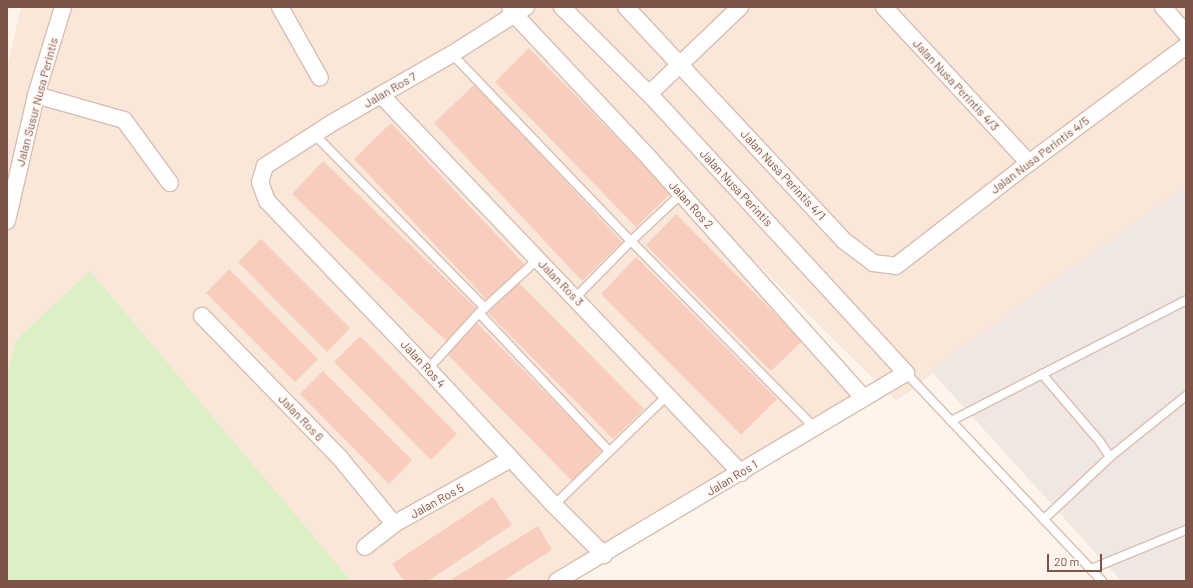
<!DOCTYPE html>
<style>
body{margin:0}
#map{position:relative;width:1193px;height:588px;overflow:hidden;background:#fff4ea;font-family:Barlow,sans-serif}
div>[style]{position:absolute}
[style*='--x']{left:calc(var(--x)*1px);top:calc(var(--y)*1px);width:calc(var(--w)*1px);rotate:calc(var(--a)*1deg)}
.residential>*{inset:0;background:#f9e7da}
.industrial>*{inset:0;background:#f0e7e3}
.green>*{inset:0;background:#ddefc5}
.building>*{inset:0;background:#f8cdbe}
.roads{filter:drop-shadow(1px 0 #d8beb2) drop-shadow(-1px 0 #d8beb2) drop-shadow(0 1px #d8beb2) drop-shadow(0 -1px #d8beb2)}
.service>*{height:8px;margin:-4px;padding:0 4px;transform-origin:4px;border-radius:4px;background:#fff}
.minor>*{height:16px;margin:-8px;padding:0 8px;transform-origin:8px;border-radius:8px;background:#fff}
span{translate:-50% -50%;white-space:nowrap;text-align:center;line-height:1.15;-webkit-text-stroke:3.5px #fff8f3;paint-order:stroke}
.street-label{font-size:12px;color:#7e5449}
.frame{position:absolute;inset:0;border:8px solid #7e5449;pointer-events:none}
.scale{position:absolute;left:1047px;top:554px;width:55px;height:18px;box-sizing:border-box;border:2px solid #7e5449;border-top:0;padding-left:5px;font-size:12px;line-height:14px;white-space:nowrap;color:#7e5449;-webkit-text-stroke:3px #fff8f3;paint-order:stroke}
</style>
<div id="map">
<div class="residential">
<i style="clip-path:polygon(21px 7px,1186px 7px,1186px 188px,896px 401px,657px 165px,864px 398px,553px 581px,7px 581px,7px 68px)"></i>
</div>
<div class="industrial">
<i style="clip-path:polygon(1186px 186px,1186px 581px,1121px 581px,930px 370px)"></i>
</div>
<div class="green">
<i style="clip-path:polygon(90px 271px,351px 581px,7px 581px,7px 375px,16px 340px)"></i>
</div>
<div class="building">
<i style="clip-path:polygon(529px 48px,671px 193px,636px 227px,495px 82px)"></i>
<i style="clip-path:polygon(475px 84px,622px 242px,582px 281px,434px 123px)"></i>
<i style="clip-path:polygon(391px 123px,525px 265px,488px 301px,354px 159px)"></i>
<i style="clip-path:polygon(323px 161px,478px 310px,447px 342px,292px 194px)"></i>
<i style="clip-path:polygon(676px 214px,802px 341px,771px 371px,646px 245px)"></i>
<i style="clip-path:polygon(261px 239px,350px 328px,327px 352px,238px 262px)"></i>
<i style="clip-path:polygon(636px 257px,777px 399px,741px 435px,601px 294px)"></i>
<i style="clip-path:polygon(229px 269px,318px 359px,295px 382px,206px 293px)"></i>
<i style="clip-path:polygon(518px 282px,644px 409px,613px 439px,488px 313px)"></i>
<i style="clip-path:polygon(477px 323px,602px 450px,572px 481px,447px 354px)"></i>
<i style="clip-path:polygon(360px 336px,457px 434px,431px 460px,334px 362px)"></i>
<i style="clip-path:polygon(323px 371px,412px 460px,389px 484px,300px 394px)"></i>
<i style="clip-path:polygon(493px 497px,512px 525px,428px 581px,404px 581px,392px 564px)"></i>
<i style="clip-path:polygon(538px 526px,552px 550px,503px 581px,449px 581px)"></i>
</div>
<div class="roads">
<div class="service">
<i style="--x:452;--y:54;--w:259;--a:46.3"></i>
<i style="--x:631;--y:241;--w:261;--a:45.5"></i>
<i style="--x:314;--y:134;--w:244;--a:45.5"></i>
<i style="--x:575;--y:298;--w:80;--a:-45.5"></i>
<i style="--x:631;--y:241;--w:69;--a:-43.2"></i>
<i style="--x:479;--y:313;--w:190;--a:46.7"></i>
<i style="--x:428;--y:369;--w:76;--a:-47.7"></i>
<i style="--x:479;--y:313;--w:80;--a:-42.5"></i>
<i style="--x:906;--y:373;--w:286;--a:46.7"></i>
<i style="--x:1042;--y:374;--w:89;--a:49.5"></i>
<i style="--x:1100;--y:442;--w:18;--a:56"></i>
<i style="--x:1110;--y:457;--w:91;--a:136.8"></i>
<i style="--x:951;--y:421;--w:264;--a:-27.2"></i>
<i style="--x:1110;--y:457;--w:97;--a:-38.8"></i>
<i style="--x:554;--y:505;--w:158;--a:-44"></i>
<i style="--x:1091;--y:569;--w:103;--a:-22.3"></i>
</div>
<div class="minor">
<i style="--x:280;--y:7;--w:81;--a:60.6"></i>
<i style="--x:510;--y:7;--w:9;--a:58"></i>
<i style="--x:515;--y:15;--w:199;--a:46.8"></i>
<i style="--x:651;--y:160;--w:319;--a:48.2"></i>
<i style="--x:526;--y:7;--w:88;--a:147.6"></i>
<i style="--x:452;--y:54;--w:138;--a:150.1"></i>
<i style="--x:332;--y:123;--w:80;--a:147.3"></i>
<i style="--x:265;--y:166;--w:17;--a:107"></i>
<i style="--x:260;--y:182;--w:20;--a:70"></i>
<i style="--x:267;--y:201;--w:233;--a:46.2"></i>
<i style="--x:428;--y:369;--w:185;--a:47.2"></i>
<i style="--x:554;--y:505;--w:71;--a:45"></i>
<i style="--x:626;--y:7;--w:318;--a:47"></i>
<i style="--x:843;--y:240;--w:38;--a:37"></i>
<i style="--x:873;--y:263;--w:23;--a:7"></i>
<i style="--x:896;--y:266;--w:168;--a:-37.8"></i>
<i style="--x:1029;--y:163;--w:196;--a:-36.7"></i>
<i style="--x:884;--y:7;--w:213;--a:47.1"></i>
<i style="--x:1163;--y:7;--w:35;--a:49"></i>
<i style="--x:649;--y:94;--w:126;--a:-43.7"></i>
<i style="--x:36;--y:95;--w:91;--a:15.9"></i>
<i style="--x:124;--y:120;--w:78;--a:53.9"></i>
<i style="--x:381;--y:95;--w:522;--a:46.4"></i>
<i style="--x:7;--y:221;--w:129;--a:-77"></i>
<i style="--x:36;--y:95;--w:92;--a:-72.9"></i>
<i style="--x:202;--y:316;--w:198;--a:45.8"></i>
<i style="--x:340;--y:458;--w:85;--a:50.7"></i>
<i style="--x:365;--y:547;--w:37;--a:-38"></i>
<i style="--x:394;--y:524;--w:134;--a:-29.1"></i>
<i style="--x:557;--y:581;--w:406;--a:-30.8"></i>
<i style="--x:906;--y:373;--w:379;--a:-132.6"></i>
<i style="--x:649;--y:94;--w:123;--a:-135"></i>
</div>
</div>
<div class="street-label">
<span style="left:956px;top:85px;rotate:47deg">Jalan Nusa Perintis 4/3</span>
<span style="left:390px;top:90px;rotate:-30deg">Jalan Ros 7</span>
<span style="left:37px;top:102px;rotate:-75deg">Jalan Susur Nusa Perintis</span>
<span style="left:1040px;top:155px;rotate:-37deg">Jalan Nusa Perintis 4/5</span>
<span style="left:783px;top:175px;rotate:47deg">Jalan Nusa Perintis 4/1</span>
<span style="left:736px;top:188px;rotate:47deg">Jalan Nusa Perintis</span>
<span style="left:691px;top:205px;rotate:48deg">Jalan Ros 2</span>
<span style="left:561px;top:283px;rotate:46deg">Jalan Ros 3</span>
<span style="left:423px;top:364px;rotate:47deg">Jalan Ros 4</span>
<span style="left:301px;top:418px;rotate:46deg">Jalan Ros 6</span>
<span style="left:732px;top:478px;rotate:-31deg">Jalan Ros 1</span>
<span style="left:437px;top:501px;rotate:-29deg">Jalan Ros 5</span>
</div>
<div class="frame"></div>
<div class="scale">20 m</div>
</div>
